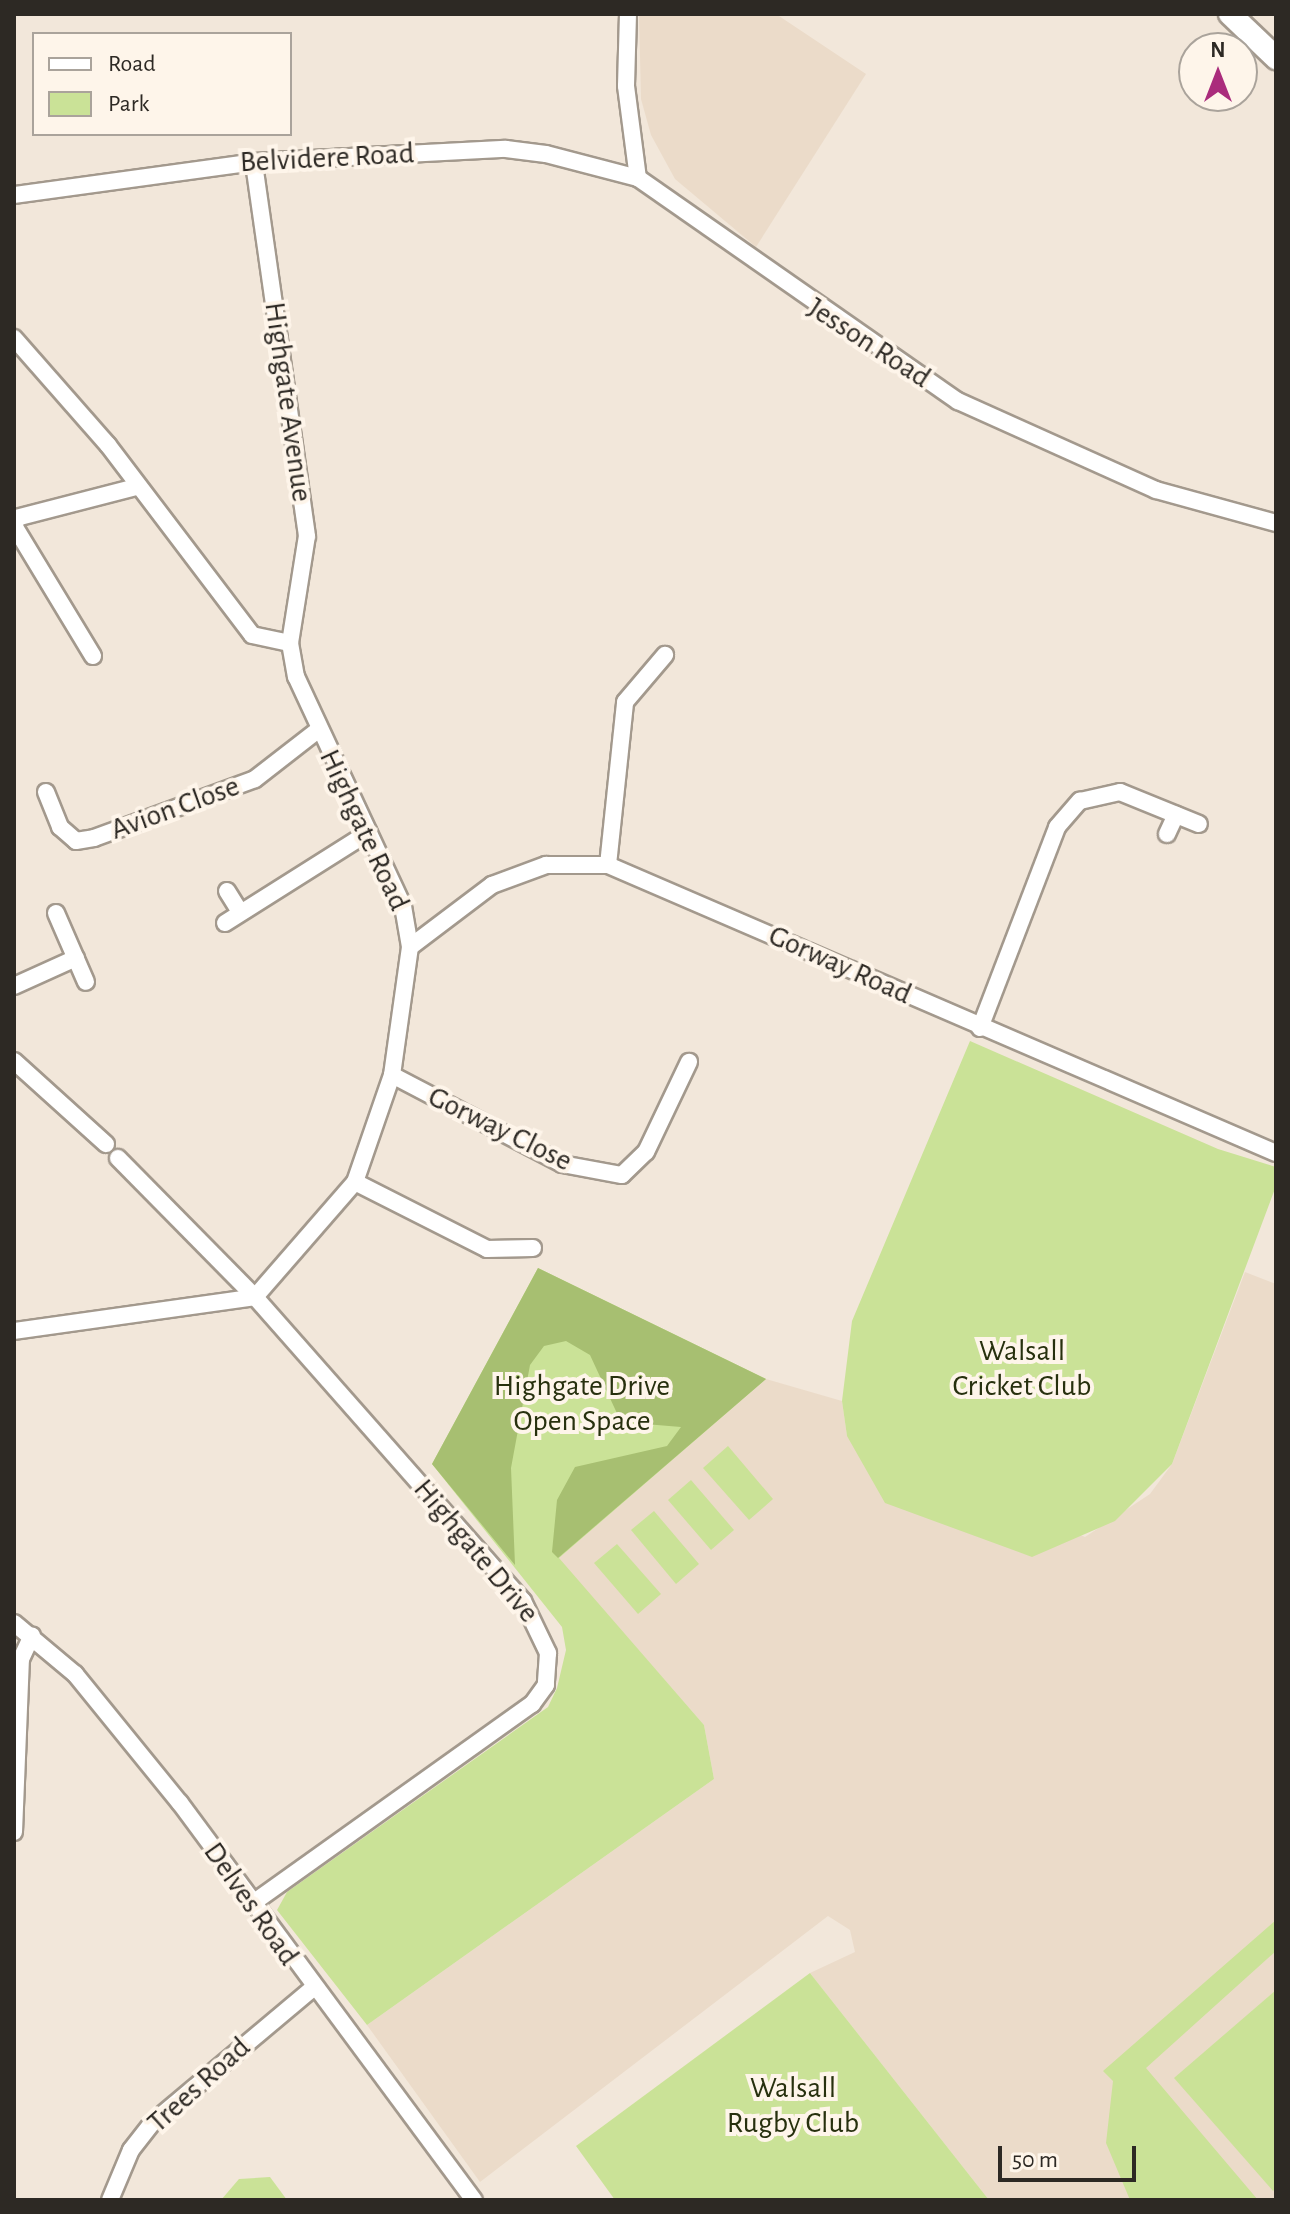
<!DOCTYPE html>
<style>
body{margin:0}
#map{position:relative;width:1290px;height:2214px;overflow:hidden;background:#f2e7da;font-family:"Alegreya Sans",sans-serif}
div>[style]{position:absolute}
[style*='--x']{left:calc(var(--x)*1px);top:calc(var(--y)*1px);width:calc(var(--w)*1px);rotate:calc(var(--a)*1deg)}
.built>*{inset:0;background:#ebdbc9}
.green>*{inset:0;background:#cae297}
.forest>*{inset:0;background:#a7bf71}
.roads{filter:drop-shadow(2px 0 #a3998d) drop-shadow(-2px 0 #a3998d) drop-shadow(0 2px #a3998d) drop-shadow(0 -2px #a3998d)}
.street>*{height:16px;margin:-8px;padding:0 8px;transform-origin:8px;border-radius:8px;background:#fff}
.secondary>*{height:22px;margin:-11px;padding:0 11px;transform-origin:11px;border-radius:11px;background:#fff}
span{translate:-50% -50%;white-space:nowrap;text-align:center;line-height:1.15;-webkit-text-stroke:8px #fef5ea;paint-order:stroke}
.street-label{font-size:30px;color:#2d2924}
.park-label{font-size:30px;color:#27300e}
.frame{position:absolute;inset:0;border:16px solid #2d2924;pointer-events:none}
.legend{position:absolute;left:32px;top:32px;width:260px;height:104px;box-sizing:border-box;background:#fef5ea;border:2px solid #aaa39b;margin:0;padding:10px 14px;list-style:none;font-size:24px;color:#2d2924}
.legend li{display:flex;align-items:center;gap:16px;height:40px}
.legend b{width:40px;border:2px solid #aaa39b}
.north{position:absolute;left:1178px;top:32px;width:80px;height:80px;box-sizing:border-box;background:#fef5ea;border:2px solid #aaa39b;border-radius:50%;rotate:0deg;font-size:22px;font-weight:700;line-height:32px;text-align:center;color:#2d2924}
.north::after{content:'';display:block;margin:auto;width:28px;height:36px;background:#aa2c7c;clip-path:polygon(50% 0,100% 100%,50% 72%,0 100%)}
.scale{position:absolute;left:998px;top:2146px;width:138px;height:36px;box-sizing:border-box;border:4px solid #2d2924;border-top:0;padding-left:10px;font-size:24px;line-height:28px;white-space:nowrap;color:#2d2924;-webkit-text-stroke:6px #fef5ea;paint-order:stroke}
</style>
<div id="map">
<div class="built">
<i style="clip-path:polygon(639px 14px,776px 14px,866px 74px,756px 247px,675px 179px,651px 135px,641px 99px)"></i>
<i style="clip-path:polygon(1245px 1272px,1276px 1284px,1276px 2200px,989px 2200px,810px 1973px,855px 1952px,850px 1930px,828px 1916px,480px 2182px,367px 2025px,714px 1779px,704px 1725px,558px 1558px,766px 1379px,842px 1401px,847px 1436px,1085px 1537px,1150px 1494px,1172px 1464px)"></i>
</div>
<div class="green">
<i style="clip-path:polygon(970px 1041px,1218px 1149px,1276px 1167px,1276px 1186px,1172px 1464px,1115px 1521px,1032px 1557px,885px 1503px,847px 1436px,842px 1401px,852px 1321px)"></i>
<i style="clip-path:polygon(538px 1268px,766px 1379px,559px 1558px,704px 1725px,714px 1779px,367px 2025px,277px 1910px,287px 1892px,548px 1707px,557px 1688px,566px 1650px,562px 1627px,432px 1464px)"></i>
<i style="clip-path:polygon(728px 1446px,773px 1499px,749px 1520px,703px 1468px)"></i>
<i style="clip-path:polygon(691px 1480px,734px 1530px,711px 1550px,668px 1500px)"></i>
<i style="clip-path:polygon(654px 1511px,699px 1564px,676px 1584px,631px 1530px)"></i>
<i style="clip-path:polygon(617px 1544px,661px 1594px,638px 1614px,594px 1563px)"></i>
<i style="clip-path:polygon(1276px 1920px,1276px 1951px,1146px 2068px,1258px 2200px,1130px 2200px,1106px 2143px,1113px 2081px,1103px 2071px)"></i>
<i style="clip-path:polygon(810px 1973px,989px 2200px,615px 2200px,576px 2146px)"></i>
<i style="clip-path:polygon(1276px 1990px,1276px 2188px,1273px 2191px,1174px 2078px)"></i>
<i style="clip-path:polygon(270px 2177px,287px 2200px,221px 2200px,239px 2179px)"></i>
</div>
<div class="forest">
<i style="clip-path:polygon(538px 1268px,766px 1379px,558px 1558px,552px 1552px,557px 1500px,575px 1467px,667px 1446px,681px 1427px,621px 1422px,590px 1355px,566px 1341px,544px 1346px,530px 1365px,511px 1468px,515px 1565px,432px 1464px)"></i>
</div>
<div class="roads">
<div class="street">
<i style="--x:628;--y:14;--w:72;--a:91.6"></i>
<i style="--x:626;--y:86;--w:93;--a:82.6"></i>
<i style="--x:14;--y:195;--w:242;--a:-7.8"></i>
<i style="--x:254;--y:162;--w:252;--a:-3"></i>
<i style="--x:506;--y:149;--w:40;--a:7.1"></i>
<i style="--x:546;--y:154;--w:95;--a:14.6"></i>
<i style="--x:638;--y:178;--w:390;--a:34.9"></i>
<i style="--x:958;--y:401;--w:217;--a:24.2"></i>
<i style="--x:1156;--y:490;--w:124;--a:15.4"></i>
<i style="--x:14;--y:338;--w:142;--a:48.7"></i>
<i style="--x:108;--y:445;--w:238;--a:52.8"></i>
<i style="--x:252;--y:635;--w:39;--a:12"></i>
<i style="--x:93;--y:656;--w:151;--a:-121.2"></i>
<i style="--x:15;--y:527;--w:9;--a:-84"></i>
<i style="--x:16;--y:518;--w:124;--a:-14.5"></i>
<i style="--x:46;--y:792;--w:38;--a:68"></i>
<i style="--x:60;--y:827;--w:21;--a:41"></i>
<i style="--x:76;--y:841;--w:18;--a:-9"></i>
<i style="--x:94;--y:838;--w:171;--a:-20.1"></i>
<i style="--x:255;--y:779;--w:80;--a:-37.9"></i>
<i style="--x:1167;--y:834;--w:21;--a:-65"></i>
<i style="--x:608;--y:865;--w:164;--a:-84"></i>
<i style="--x:625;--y:702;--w:62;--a:-49.6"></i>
<i style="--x:227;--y:891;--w:25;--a:58"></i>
<i style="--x:56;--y:913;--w:75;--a:66.5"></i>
<i style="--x:225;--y:923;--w:170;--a:-32.3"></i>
<i style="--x:410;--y:947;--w:103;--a:-37.1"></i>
<i style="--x:492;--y:885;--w:58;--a:-20.3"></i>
<i style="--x:546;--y:865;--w:62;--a:0"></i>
<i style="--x:608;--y:865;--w:727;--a:23.32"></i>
<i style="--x:14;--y:986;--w:68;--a:-24.3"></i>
<i style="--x:980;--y:1028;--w:215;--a:-69"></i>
<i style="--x:1057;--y:827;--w:35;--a:-49"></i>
<i style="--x:1080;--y:801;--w:41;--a:-12.7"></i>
<i style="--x:1120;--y:792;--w:85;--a:22.1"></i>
<i style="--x:14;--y:1061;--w:124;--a:42.1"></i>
<i style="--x:392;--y:1075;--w:192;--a:27.6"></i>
<i style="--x:562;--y:1164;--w:61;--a:10.4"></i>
<i style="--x:622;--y:1175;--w:33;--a:-44"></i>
<i style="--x:646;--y:1152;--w:100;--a:-64.5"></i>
<i style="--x:118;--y:1158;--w:195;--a:45.4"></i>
<i style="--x:255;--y:1297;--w:405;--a:48.6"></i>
<i style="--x:523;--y:1601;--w:58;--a:64.3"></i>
<i style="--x:548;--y:1653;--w:32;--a:94"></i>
<i style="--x:546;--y:1685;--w:24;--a:126"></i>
<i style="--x:532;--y:1704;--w:346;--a:144.5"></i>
<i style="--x:355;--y:1182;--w:148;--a:26.9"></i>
<i style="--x:487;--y:1249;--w:46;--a:-1.2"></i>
<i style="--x:14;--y:1331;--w:243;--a:-8"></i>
<i style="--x:255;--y:1297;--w:152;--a:-49"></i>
<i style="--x:355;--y:1182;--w:113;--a:-70.9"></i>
<i style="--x:392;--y:1075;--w:129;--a:-82"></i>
<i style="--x:410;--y:947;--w:42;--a:-99.7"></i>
<i style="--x:403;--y:906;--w:253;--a:-115"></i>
<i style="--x:296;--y:677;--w:35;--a:-100"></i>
<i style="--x:290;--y:643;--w:108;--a:-81"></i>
<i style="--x:307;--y:536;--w:378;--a:-98.1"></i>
<i style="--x:14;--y:1623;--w:80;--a:39.9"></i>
<i style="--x:75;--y:1674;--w:166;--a:50.9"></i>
<i style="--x:180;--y:1803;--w:494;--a:53.5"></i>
<i style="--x:14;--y:1832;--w:173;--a:-87.7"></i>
<i style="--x:21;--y:1659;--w:26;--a:-65"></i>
<i style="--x:110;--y:2200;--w:54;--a:-67.2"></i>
<i style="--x:131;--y:2150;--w:33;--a:-52"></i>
<i style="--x:151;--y:2124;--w:210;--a:-40"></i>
</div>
<div class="secondary">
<i style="--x:1230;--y:14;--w:64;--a:43.7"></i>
</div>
</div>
<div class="street-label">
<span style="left:327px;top:158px;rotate:-3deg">Belvidere Road</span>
<span style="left:869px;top:343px;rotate:33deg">Jesson Road</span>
<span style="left:288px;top:402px;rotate:82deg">Highgate Avenue</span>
<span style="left:175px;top:808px;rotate:-20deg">Avion Close</span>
<span style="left:364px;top:830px;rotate:65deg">Highgate Road</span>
<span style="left:840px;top:965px;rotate:24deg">Gorway Road</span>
<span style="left:500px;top:1129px;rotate:26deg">Gorway Close</span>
<span style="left:476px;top:1551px;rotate:50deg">Highgate Drive</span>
<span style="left:251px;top:1904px;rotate:55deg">Delves Road</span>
<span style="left:199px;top:2085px;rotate:-42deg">Trees Road</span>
</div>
<div class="park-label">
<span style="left:1022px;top:1368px">Walsall<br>Cricket Club</span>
<span style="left:582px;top:1403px">Highgate Drive<br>Open Space</span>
<span style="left:793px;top:2105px">Walsall<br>Rugby Club</span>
</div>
<div class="frame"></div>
<ul class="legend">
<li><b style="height:10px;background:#fff"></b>Road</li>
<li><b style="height:22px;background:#cae297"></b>Park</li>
</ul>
<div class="north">N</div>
<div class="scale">50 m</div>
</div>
